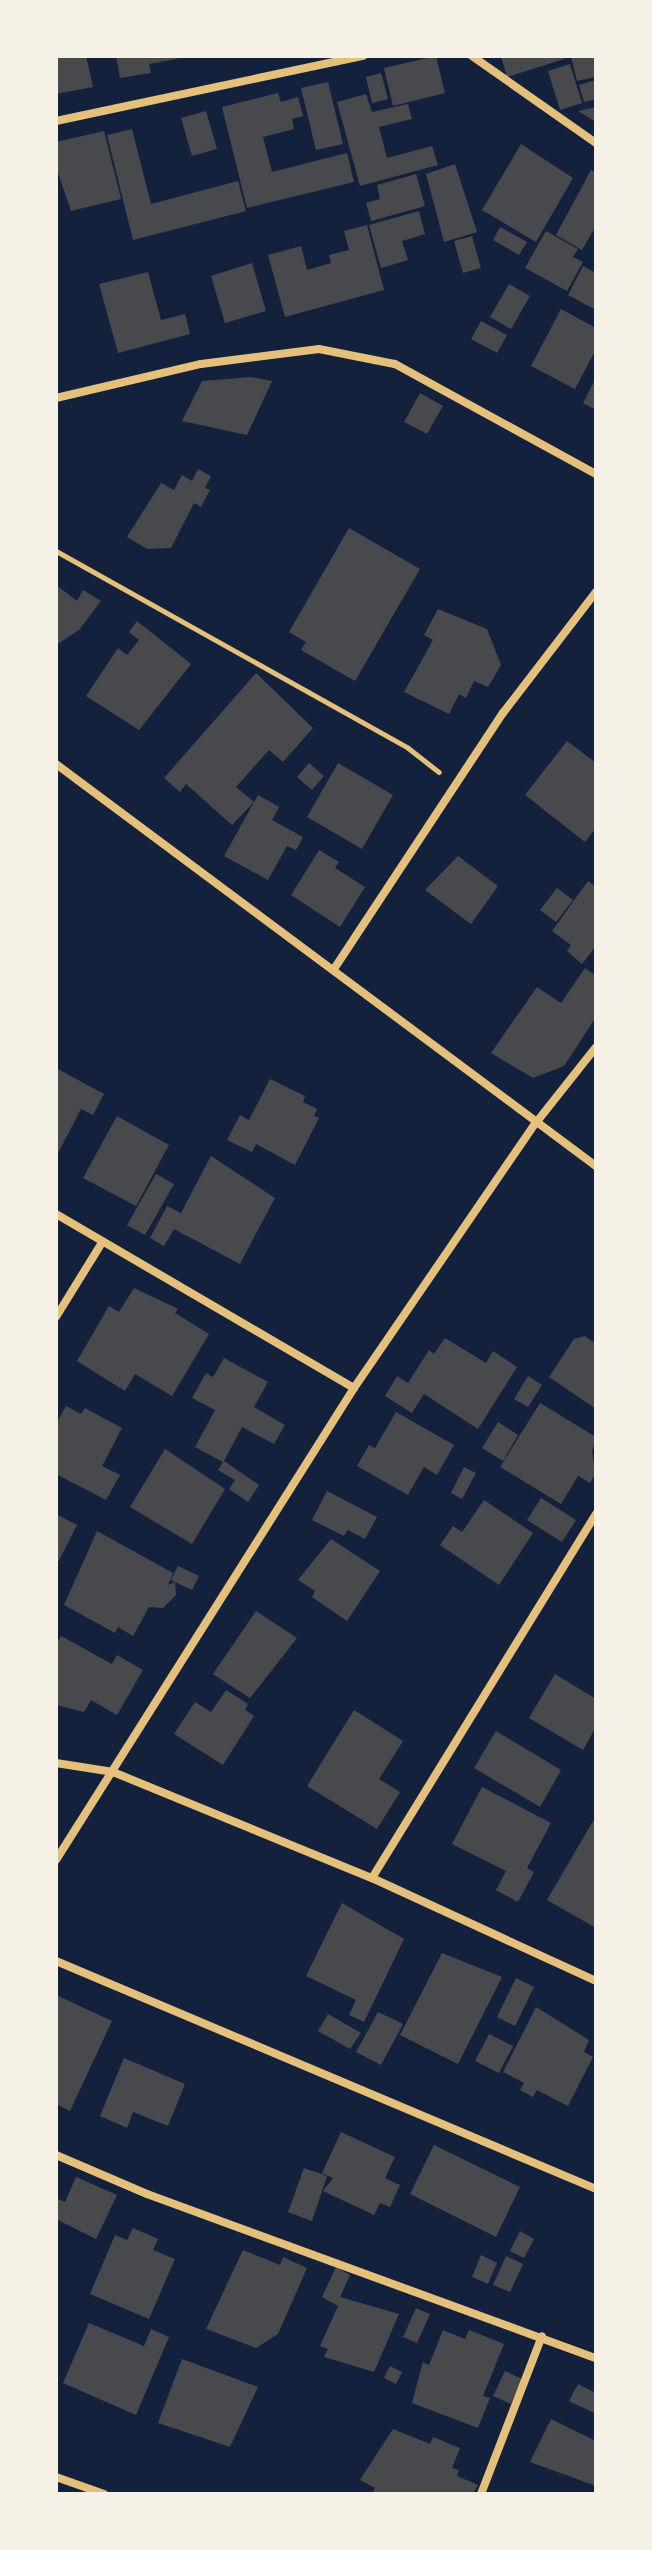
<!DOCTYPE html>
<style>
body{margin:0}
#map{position:relative;width:652px;height:2550px;overflow:hidden;background:#14213d;font-family:"Source Sans 3",sans-serif}
div>[style]{position:absolute}
[style*='--x']{left:calc(var(--x)*1px);top:calc(var(--y)*1px);width:calc(var(--w)*1px);rotate:calc(var(--a)*1deg)}
.building>*{inset:0;background:#48494c}
.path>*{height:5px;margin:-2.5px;padding:0 2.5px;transform-origin:2.5px;border-radius:2.5px;background:#e5c07b}
.minor>*{height:8px;margin:-4px;padding:0 4px;transform-origin:4px;border-radius:4px;background:#e5c07b}
span{translate:-50% -50%;white-space:nowrap;text-align:center;line-height:1.15;-webkit-text-stroke:7px #f6f1e7;paint-order:stroke}
.frame{position:absolute;inset:0;border:58px solid #f6f1e7;pointer-events:none}
</style>
<div id="map">
<div class="building">
<i style="clip-path:polygon(56px 56px,86px 56px,93px 87px,56px 94px)"></i>
<i style="clip-path:polygon(116px 56px,176px 56px,177px 59px,149px 64px,151px 73px,120px 78px)"></i>
<i style="clip-path:polygon(436px 56px,445px 93px,393px 106px,384px 68px)"></i>
<i style="clip-path:polygon(501px 56px,563px 56px,564px 59px,507px 77px)"></i>
<i style="clip-path:polygon(571px 56px,596px 56px,596px 77px,577px 81px)"></i>
<i style="clip-path:polygon(570px 64px,582px 103px,560px 110px,548px 71px)"></i>
<i style="clip-path:polygon(381px 73px,388px 99px,372px 103px,366px 77px)"></i>
<i style="clip-path:polygon(596px 80px,596px 99px,584px 102px,579px 85px)"></i>
<i style="clip-path:polygon(328px 82px,343px 144px,316px 150px,301px 88px)"></i>
<i style="clip-path:polygon(278px 93px,281px 102px,298px 97px,303px 116px,292px 119px,294px 129px,263px 137px,272px 172px,347px 153px,354px 182px,247px 208px,222px 107px)"></i>
<i style="clip-path:polygon(366px 94px,372px 112px,408px 104px,412px 119px,379px 127px,387px 158px,432px 146px,438px 165px,360px 186px,337px 102px)"></i>
<i style="clip-path:polygon(596px 107px,596px 122px,578px 111px)"></i>
<i style="clip-path:polygon(206px 111px,217px 149px,192px 156px,181px 118px)"></i>
<i style="clip-path:polygon(132px 129px,151px 204px,238px 181px,246px 211px,133px 240px,107px 135px)"></i>
<i style="clip-path:polygon(104px 131px,121px 199px,71px 211px,56px 167px,56px 142px)"></i>
<i style="clip-path:polygon(521px 144px,573px 178px,536px 242px,482px 210px)"></i>
<i style="clip-path:polygon(455px 164px,477px 232px,444px 242px,426px 174px)"></i>
<i style="clip-path:polygon(591px 170px,596px 173px,596px 226px,582px 250px,556px 235px)"></i>
<i style="clip-path:polygon(416px 174px,425px 206px,371px 221px,366px 203px,380px 199px,377px 185px)"></i>
<i style="clip-path:polygon(419px 211px,425px 234px,402px 241px,408px 260px,381px 268px,369px 225px)"></i>
<i style="clip-path:polygon(367px 225px,384px 290px,285px 317px,268px 255px,301px 246px,307px 270px,331px 263px,329px 255px,349px 250px,344px 231px)"></i>
<i style="clip-path:polygon(500px 227px,527px 242px,519px 255px,493px 240px)"></i>
<i style="clip-path:polygon(546px 231px,578px 249px,573px 257px,583px 262px,567px 291px,525px 268px)"></i>
<i style="clip-path:polygon(472px 236px,481px 268px,463px 273px,454px 241px)"></i>
<i style="clip-path:polygon(252px 263px,266px 311px,225px 323px,211px 276px)"></i>
<i style="clip-path:polygon(583px 266px,596px 273px,596px 310px,568px 295px)"></i>
<i style="clip-path:polygon(148px 272px,161px 320px,185px 314px,190px 334px,118px 353px,99px 284px)"></i>
<i style="clip-path:polygon(509px 284px,530px 296px,511px 329px,490px 317px)"></i>
<i style="clip-path:polygon(561px 309px,596px 328px,596px 349px,575px 389px,531px 366px)"></i>
<i style="clip-path:polygon(481px 321px,507px 335px,497px 353px,471px 339px)"></i>
<i style="clip-path:polygon(251px 377px,272px 381px,247px 435px,182px 421px,202px 381px)"></i>
<i style="clip-path:polygon(596px 378px,596px 410px,583px 403px)"></i>
<i style="clip-path:polygon(420px 393px,443px 406px,427px 434px,404px 422px)"></i>
<i style="clip-path:polygon(198px 469px,211px 476px,205px 488px,210px 490px,201px 507px,194px 503px,171px 548px,147px 549px,127px 537px,161px 483px,174px 490px,182px 475px,192px 481px)"></i>
<i style="clip-path:polygon(349px 528px,420px 569px,355px 681px,301px 650px,306px 642px,289px 632px)"></i>
<i style="clip-path:polygon(56px 585px,77px 601px,83px 590px,101px 601px,79px 630px,56px 645px)"></i>
<i style="clip-path:polygon(438px 609px,487px 629px,501px 665px,488px 687px,474px 681px,466px 698px,459px 694px,449px 714px,404px 692px,433px 640px,424px 635px)"></i>
<i style="clip-path:polygon(137px 621px,191px 664px,139px 730px,86px 696px,118px 648px,127px 655px,139px 640px,129px 632px)"></i>
<i style="clip-path:polygon(256px 673px,313px 728px,283px 762px,269px 750px,236px 787px,254px 802px,232px 825px,186px 784px,180px 792px,164px 778px)"></i>
<i style="clip-path:polygon(567px 741px,596px 763px,596px 828px,585px 842px,525px 795px)"></i>
<i style="clip-path:polygon(309px 763px,324px 776px,312px 790px,297px 777px)"></i>
<i style="clip-path:polygon(338px 763px,393px 795px,362px 849px,307px 817px)"></i>
<i style="clip-path:polygon(258px 795px,279px 807px,272px 820px,303px 837px,296px 850px,287px 846px,268px 880px,224px 856px)"></i>
<i style="clip-path:polygon(319px 850px,339px 862px,335px 868px,365px 887px,340px 927px,291px 895px)"></i>
<i style="clip-path:polygon(458px 856px,498px 886px,471px 924px,425px 890px)"></i>
<i style="clip-path:polygon(588px 881px,596px 887px,596px 946px,582px 964px,567px 951px,571px 945px,552px 931px)"></i>
<i style="clip-path:polygon(557px 888px,573px 900px,556px 922px,540px 910px)"></i>
<i style="clip-path:polygon(585px 968px,596px 976px,596px 1017px,564px 1066px,533px 1078px,491px 1053px,537px 987px,561px 1003px)"></i>
<i style="clip-path:polygon(56px 1068px,104px 1094px,93px 1115px,81px 1109px,58px 1153px)"></i>
<i style="clip-path:polygon(270px 1079px,305px 1096px,303px 1102px,317px 1109px,314px 1116px,319px 1118px,295px 1165px,256px 1144px,252px 1152px,227px 1140px,240px 1115px,249px 1120px)"></i>
<i style="clip-path:polygon(117px 1116px,169px 1145px,136px 1206px,83px 1178px)"></i>
<i style="clip-path:polygon(211px 1156px,275px 1198px,240px 1264px,174px 1229px,164px 1246px,150px 1238px,167px 1206px,181px 1213px)"></i>
<i style="clip-path:polygon(156px 1174px,174px 1184px,145px 1235px,127px 1225px)"></i>
<i style="clip-path:polygon(134px 1288px,178px 1309px,175px 1313px,209px 1334px,172px 1396px,135px 1374px,125px 1391px,77px 1361px,109px 1306px,119px 1312px)"></i>
<i style="clip-path:polygon(585px 1336px,596px 1344px,596px 1409px,549px 1377px,574px 1339px)"></i>
<i style="clip-path:polygon(445px 1338px,486px 1363px,493px 1351px,517px 1367px,478px 1429px,424px 1394px,412px 1413px,385px 1396px,397px 1376px,408px 1383px,429px 1350px,434px 1354px)"></i>
<i style="clip-path:polygon(224px 1358px,268px 1382px,254px 1407px,285px 1425px,274px 1444px,242px 1427px,224px 1461px,259px 1485px,248px 1502px,229px 1489px,235px 1480px,218px 1470px,223px 1462px,195px 1447px,215px 1410px,192px 1398px,206px 1373px,213px 1377px)"></i>
<i style="clip-path:polygon(528px 1376px,542px 1385px,528px 1407px,514px 1399px)"></i>
<i style="clip-path:polygon(540px 1403px,596px 1437px,592px 1452px,596px 1473px,590px 1483px,578px 1476px,561px 1504px,500px 1467px)"></i>
<i style="clip-path:polygon(66px 1406px,81px 1414px,85px 1408px,122px 1428px,102px 1466px,120px 1475px,106px 1500px,56px 1474px,56px 1424px)"></i>
<i style="clip-path:polygon(396px 1412px,454px 1445px,437px 1475px,424px 1467px,408px 1495px,357px 1466px,369px 1445px,375px 1448px)"></i>
<i style="clip-path:polygon(498px 1422px,518px 1435px,503px 1461px,482px 1448px)"></i>
<i style="clip-path:polygon(165px 1449px,225px 1489px,192px 1544px,130px 1507px)"></i>
<i style="clip-path:polygon(464px 1467px,476px 1473px,462px 1499px,451px 1493px)"></i>
<i style="clip-path:polygon(327px 1491px,377px 1517px,365px 1539px,348px 1530px,344px 1536px,312px 1520px)"></i>
<i style="clip-path:polygon(541px 1498px,576px 1520px,562px 1542px,527px 1520px)"></i>
<i style="clip-path:polygon(484px 1500px,533px 1533px,499px 1585px,440px 1545px,453px 1526px,462px 1532px)"></i>
<i style="clip-path:polygon(56px 1514px,77px 1525px,56px 1566px)"></i>
<i style="clip-path:polygon(97px 1531px,173px 1573px,168px 1585px,175px 1582px,176px 1595px,163px 1608px,149px 1607px,133px 1636px,118px 1627px,115px 1633px,64px 1605px)"></i>
<i style="clip-path:polygon(331px 1539px,380px 1571px,347px 1621px,312px 1597px,315px 1591px,298px 1580px)"></i>
<i style="clip-path:polygon(178px 1566px,199px 1576px,192px 1590px,171px 1580px)"></i>
<i style="clip-path:polygon(256px 1611px,297px 1638px,250px 1698px,213px 1674px)"></i>
<i style="clip-path:polygon(61px 1636px,112px 1664px,117px 1655px,143px 1670px,117px 1715px,91px 1700px,84px 1712px,56px 1705px,56px 1644px)"></i>
<i style="clip-path:polygon(555px 1674px,596px 1699px,596px 1727px,583px 1750px,529px 1718px)"></i>
<i style="clip-path:polygon(226px 1690px,248px 1704px,245px 1710px,254px 1716px,223px 1765px,174px 1734px,195px 1702px,211px 1712px)"></i>
<i style="clip-path:polygon(354px 1710px,403px 1741px,379px 1779px,400px 1792px,377px 1829px,307px 1786px)"></i>
<i style="clip-path:polygon(496px 1731px,561px 1770px,540px 1807px,474px 1768px)"></i>
<i style="clip-path:polygon(482px 1787px,551px 1823px,527px 1868px,534px 1872px,518px 1902px,496px 1890px,506px 1871px,452px 1844px)"></i>
<i style="clip-path:polygon(593px 1821px,596px 1822px,596px 1928px,547px 1900px)"></i>
<i style="clip-path:polygon(342px 1903px,404px 1939px,364px 2022px,349px 2015px,356px 2000px,306px 1976px)"></i>
<i style="clip-path:polygon(442px 1953px,502px 1977px,458px 2064px,400px 2035px)"></i>
<i style="clip-path:polygon(516px 1978px,534px 1987px,515px 2026px,497px 2017px)"></i>
<i style="clip-path:polygon(56px 1995px,112px 2021px,70px 2111px,56px 2104px)"></i>
<i style="clip-path:polygon(536px 2007px,589px 2040px,584px 2052px,593px 2057px,568px 2106px,537px 2090px,533px 2097px,520px 2090px,524px 2083px,503px 2072px)"></i>
<i style="clip-path:polygon(378px 2012px,403px 2024px,381px 2065px,356px 2052px)"></i>
<i style="clip-path:polygon(328px 2014px,361px 2033px,350px 2049px,318px 2031px)"></i>
<i style="clip-path:polygon(489px 2034px,513px 2046px,499px 2073px,475px 2061px)"></i>
<i style="clip-path:polygon(124px 2058px,185px 2084px,168px 2126px,133px 2112px,127px 2128px,100px 2116px)"></i>
<i style="clip-path:polygon(341px 2132px,395px 2157px,385px 2178px,400px 2185px,390px 2207px,380px 2203px,374px 2215px,323px 2191px,333px 2178px,322px 2173px)"></i>
<i style="clip-path:polygon(434px 2145px,520px 2187px,496px 2237px,410px 2194px)"></i>
<i style="clip-path:polygon(304px 2168px,327px 2176px,312px 2221px,288px 2212px)"></i>
<i style="clip-path:polygon(76px 2177px,117px 2195px,96px 2239px,56px 2219px,56px 2198px,65px 2202px)"></i>
<i style="clip-path:polygon(133px 2228px,158px 2239px,153px 2250px,175px 2259px,149px 2319px,90px 2294px,115px 2235px,127px 2240px)"></i>
<i style="clip-path:polygon(520px 2231px,534px 2239px,524px 2258px,510px 2251px)"></i>
<i style="clip-path:polygon(243px 2250px,280px 2265px,283px 2257px,307px 2268px,278px 2334px,256px 2348px,206px 2329px)"></i>
<i style="clip-path:polygon(481px 2255px,497px 2263px,488px 2284px,472px 2277px)"></i>
<i style="clip-path:polygon(506px 2256px,523px 2264px,510px 2292px,493px 2285px)"></i>
<i style="clip-path:polygon(336px 2267px,350px 2275px,340px 2297px,399px 2314px,374px 2372px,324px 2357px,328px 2349px,320px 2346px,338px 2306px,322px 2297px)"></i>
<i style="clip-path:polygon(416px 2308px,430px 2314px,417px 2343px,403px 2337px)"></i>
<i style="clip-path:polygon(89px 2323px,144px 2346px,151px 2329px,169px 2337px,136px 2415px,63px 2383px)"></i>
<i style="clip-path:polygon(443px 2330px,465px 2339px,469px 2330px,504px 2344px,483px 2396px,490px 2398px,478px 2428px,412px 2403px,423px 2362px,429px 2365px)"></i>
<i style="clip-path:polygon(182px 2359px,258px 2387px,230px 2447px,158px 2423px)"></i>
<i style="clip-path:polygon(390px 2366px,402px 2372px,396px 2384px,384px 2378px)"></i>
<i style="clip-path:polygon(505px 2371px,522px 2379px,511px 2404px,493px 2396px)"></i>
<i style="clip-path:polygon(578px 2384px,596px 2393px,596px 2414px,569px 2401px)"></i>
<i style="clip-path:polygon(551px 2419px,596px 2441px,596px 2486px,530px 2462px)"></i>
<i style="clip-path:polygon(393px 2429px,430px 2444px,433px 2437px,460px 2448px,452px 2468px,459px 2470px,457px 2476px,478px 2485px,473px 2494px,373px 2492px,375px 2488px,360px 2480px)"></i>
</div>
<div class="path">
<i style="--x:56;--y:551;--w:403;--a:29.2"></i>
<i style="--x:408;--y:748;--w:39;--a:38"></i>
</div>
<div class="minor">
<i style="--x:472;--y:56;--w:151;--a:35.1"></i>
<i style="--x:56;--y:121;--w:314;--a:-12"></i>
<i style="--x:56;--y:398;--w:149;--a:-13.2"></i>
<i style="--x:201;--y:364;--w:119;--a:-7.2"></i>
<i style="--x:319;--y:349;--w:77;--a:11.2"></i>
<i style="--x:395;--y:364;--w:229;--a:28.7"></i>
<i style="--x:56;--y:764;--w:673;--a:36.67"></i>
<i style="--x:334;--y:969;--w:307;--a:-56.6"></i>
<i style="--x:503;--y:713;--w:153;--a:-52.5"></i>
<i style="--x:56;--y:1214;--w:345;--a:30.3"></i>
<i style="--x:56;--y:1317;--w:86;--a:-58.3"></i>
<i style="--x:56;--y:1763;--w:58;--a:9"></i>
<i style="--x:113;--y:1772;--w:280;--a:22.3"></i>
<i style="--x:372;--y:1878;--w:247;--a:24.7"></i>
<i style="--x:56;--y:1860;--w:558;--a:-57.73"></i>
<i style="--x:354;--y:1388;--w:320;--a:-55.6"></i>
<i style="--x:535;--y:1124;--w:98;--a:-51.6"></i>
<i style="--x:372;--y:1878;--w:427;--a:-58.4"></i>
<i style="--x:56;--y:1961;--w:586;--a:22.89"></i>
<i style="--x:56;--y:2155;--w:99;--a:23.2"></i>
<i style="--x:147;--y:2194;--w:478;--a:20.1"></i>
<i style="--x:56;--y:2477;--w:51;--a:19.5"></i>
<i style="--x:481;--y:2494;--w:169;--a:-68.9"></i>
</div>
<div class="frame"></div>
</div>
